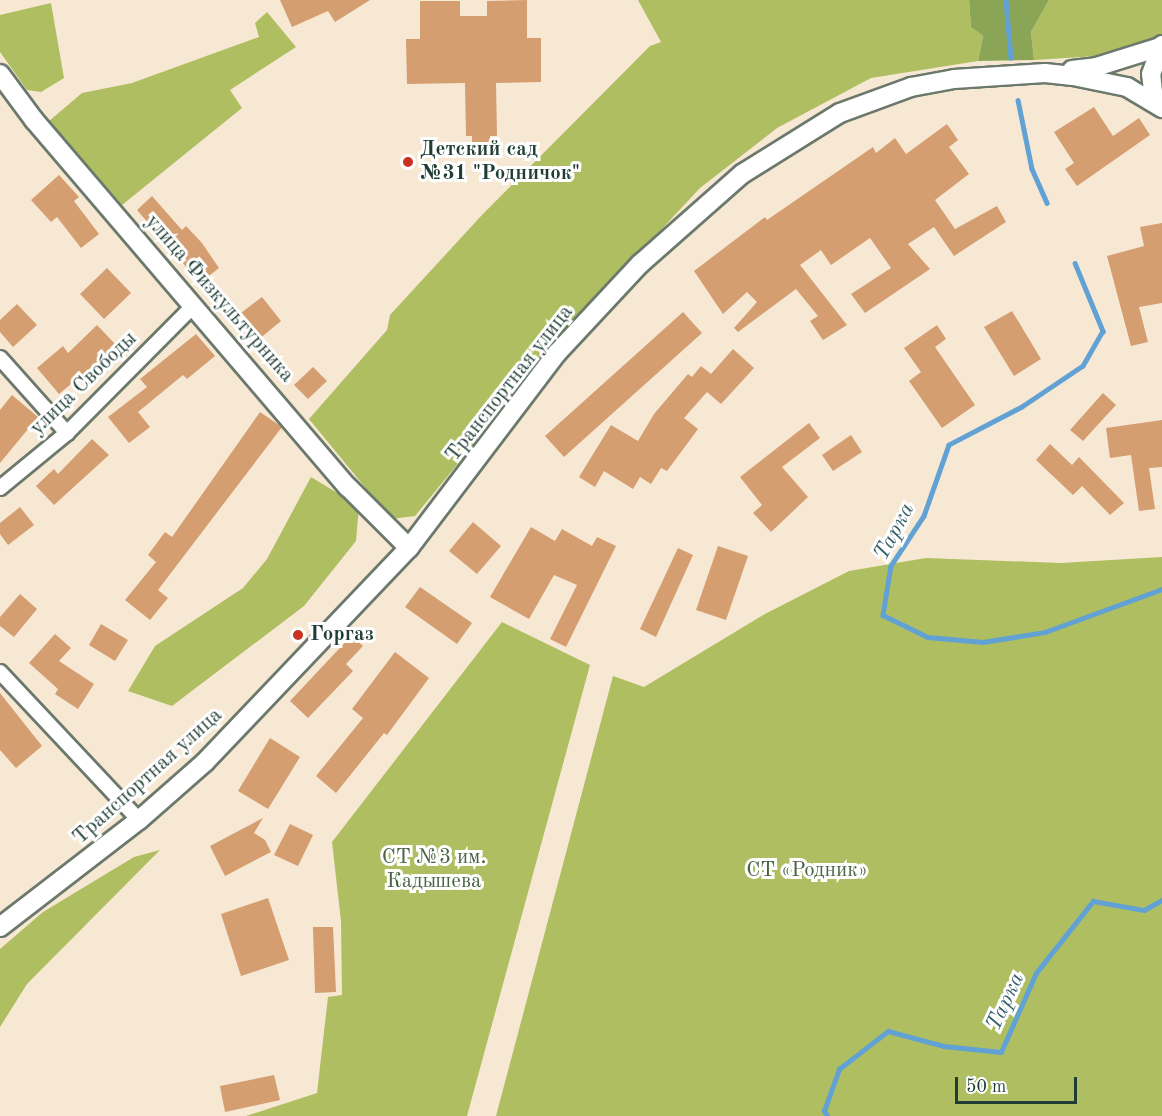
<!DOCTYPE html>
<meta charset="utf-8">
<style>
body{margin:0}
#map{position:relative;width:1162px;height:1116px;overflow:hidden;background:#f7e8d4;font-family:"Old Standard TT",serif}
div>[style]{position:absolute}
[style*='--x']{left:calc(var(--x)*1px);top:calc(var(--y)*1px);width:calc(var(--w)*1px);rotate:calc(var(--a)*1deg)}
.green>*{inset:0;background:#afbe61}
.forest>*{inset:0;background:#8ba557}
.stream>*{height:4.5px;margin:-2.25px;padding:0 2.25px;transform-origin:2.25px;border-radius:2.25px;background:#61a1d4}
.building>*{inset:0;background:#d49e70}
.roads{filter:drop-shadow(2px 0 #6b796c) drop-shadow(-2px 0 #6b796c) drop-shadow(0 2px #6b796c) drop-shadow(0 -2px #6b796c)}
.minor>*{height:14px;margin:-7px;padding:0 7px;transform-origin:7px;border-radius:7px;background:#fff}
.tertiary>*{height:18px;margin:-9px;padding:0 9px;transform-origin:9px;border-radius:9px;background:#fff}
.dots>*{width:16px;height:16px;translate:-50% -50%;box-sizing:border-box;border:3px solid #fff;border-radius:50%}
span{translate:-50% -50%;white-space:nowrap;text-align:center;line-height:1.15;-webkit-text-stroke:6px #fff;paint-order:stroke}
.poi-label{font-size:21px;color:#1f3d34;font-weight:700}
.left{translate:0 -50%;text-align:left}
.street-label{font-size:21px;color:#1f3d34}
.park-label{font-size:21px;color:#4a6442}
.water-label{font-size:22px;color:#36606c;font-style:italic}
.scale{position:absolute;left:955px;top:1077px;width:122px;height:27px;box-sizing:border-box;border:3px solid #1f3d34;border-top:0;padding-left:8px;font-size:18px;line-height:21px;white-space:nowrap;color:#1f3d34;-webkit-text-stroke:4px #fff;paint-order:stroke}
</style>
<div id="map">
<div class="green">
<i style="clip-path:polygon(638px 0,969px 0,971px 27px,983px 36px,978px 61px,871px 78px,777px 128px,700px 188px,564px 334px,415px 516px,391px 519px,309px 419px,387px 330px,390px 315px,481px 216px,650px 46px,661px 42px)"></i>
<i style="clip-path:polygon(1049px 0,1162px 0,1162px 35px,1097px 56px,1034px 60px,1031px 32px)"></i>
<i style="clip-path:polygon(51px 3px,64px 78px,41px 92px,27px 90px,0 52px,0 15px)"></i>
<i style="clip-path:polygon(267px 12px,296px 47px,230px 90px,242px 108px,122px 205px,49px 121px,82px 93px,132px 83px,259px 37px,255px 23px)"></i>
<i style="clip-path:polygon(311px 477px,359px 506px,356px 541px,304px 606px,172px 706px,128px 691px,155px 646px,243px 588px,267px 559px)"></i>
<i style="clip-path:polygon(1162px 557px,1162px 1116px,496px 1116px,613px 676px,644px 687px,765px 614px,849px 571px,926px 558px,1061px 563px)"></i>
<i style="clip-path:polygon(502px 622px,590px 665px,467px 1116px,246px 1116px,317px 1093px,328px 997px,342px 995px,341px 921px,332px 842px)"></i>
<i style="clip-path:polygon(160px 850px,27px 984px,0 1027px,0 949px,43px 912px,134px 857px)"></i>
</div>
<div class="forest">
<i style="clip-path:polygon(969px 0,1049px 0,1031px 32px,1034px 60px,978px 61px,983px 36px,971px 27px)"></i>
</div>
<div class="stream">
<i style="--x:1006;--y:0;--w:58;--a:85.1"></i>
<i style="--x:1018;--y:100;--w:70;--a:78.5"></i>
<i style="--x:1032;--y:169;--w:37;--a:66"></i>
<i style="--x:1075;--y:263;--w:74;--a:67.6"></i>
<i style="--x:1103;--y:331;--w:40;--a:119.7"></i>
<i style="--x:1083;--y:366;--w:73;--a:146.1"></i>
<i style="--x:1022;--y:407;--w:82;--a:152.5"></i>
<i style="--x:949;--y:445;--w:75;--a:109.4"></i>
<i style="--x:924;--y:516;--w:60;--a:123.4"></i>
<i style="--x:891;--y:566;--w:50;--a:99.3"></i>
<i style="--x:883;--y:615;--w:50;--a:26.1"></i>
<i style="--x:928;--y:637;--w:55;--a:5.2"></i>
<i style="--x:983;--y:642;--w:63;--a:-9.2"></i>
<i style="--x:1045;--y:632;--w:125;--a:-20.2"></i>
<i style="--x:827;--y:1116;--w:6;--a:-121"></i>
<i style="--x:824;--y:1111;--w:45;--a:-70.3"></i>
<i style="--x:839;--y:1069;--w:62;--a:-37.8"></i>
<i style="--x:888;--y:1031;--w:58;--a:15"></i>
<i style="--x:944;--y:1046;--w:57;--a:6"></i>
<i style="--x:1001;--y:1052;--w:86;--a:-66.1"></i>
<i style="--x:1036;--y:973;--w:92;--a:-51.6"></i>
<i style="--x:1093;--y:901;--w:52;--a:10"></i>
<i style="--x:1144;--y:910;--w:21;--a:-29"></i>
</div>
<div class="building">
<i style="clip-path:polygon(280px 0,370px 0,335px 22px,328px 11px,292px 27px)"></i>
<i style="clip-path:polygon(527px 0,527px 38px,541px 38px,541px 82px,496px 83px,497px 136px,490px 136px,490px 148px,472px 148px,472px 136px,466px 136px,465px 83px,407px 84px,406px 39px,420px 39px,420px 1px,460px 1px,460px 16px,487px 16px,487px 1px)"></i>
<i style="clip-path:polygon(1094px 107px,1113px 136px,1139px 118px,1150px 135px,1077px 186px,1065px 169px,1074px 163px,1054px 132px)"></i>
<i style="clip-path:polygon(947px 124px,958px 140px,949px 147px,969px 174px,935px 200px,955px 229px,997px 206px,1006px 222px,954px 256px,934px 227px,908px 244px,930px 269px,865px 313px,851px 294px,891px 268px,870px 238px,831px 265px,821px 250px,800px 265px,847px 325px,823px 340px,810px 321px,818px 316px,796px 289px,738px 332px,734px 328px,757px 302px,747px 292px,723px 314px,694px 271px,765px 217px,767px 220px,873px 147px,876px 153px,895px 138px,906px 154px)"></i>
<i style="clip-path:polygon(59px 175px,79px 197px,74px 201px,99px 234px,81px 248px,57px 217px,51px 222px,31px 200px)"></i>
<i style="clip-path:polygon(152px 196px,182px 230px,186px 226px,202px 243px,219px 268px,200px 283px,137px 210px)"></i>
<i style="clip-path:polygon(1162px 223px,1162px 303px,1139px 307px,1148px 342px,1131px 346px,1107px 256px,1144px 246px,1140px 227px)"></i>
<i style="clip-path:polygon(107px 268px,131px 293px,104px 319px,80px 294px)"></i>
<i style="clip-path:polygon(262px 297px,281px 321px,253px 344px,233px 319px)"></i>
<i style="clip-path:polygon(17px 304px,37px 325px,13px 347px,0 332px,0 320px)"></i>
<i style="clip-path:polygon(1012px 311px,1041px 359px,1014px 376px,984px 327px)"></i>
<i style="clip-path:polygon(683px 312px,702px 333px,564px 457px,545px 436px)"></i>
<i style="clip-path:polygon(97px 325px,117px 346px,59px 394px,37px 368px,63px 346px,68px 353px)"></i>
<i style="clip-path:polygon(937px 325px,946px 339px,935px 347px,975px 405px,942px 428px,909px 381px,921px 372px,904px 348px)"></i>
<i style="clip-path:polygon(196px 334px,215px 356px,187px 379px,183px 375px,138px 412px,150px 427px,129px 443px,108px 417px,147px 387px,140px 379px)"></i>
<i style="clip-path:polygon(733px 349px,754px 368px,721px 404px,707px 392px,684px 418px,698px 429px,667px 471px,661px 468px,651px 484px,640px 477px,633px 489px,604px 471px,595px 487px,579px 477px,611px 425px,638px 441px,654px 414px,688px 374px,692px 377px,701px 366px,711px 374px)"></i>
<i style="clip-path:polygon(313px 367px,327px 381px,308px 399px,294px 385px)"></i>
<i style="clip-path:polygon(1103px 393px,1116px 405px,1083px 441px,1070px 430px)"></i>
<i style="clip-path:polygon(12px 395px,38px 417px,0 463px,0 410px)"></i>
<i style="clip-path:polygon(260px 412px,282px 427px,158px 590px,168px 598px,150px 620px,125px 600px,156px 562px,148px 555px,165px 532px,172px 537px)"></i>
<i style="clip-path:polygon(1162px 420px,1162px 467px,1149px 468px,1155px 509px,1139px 511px,1131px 455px,1110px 458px,1106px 428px)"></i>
<i style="clip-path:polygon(809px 423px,820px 438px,782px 467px,808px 497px,771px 532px,753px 513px,762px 505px,740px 477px)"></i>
<i style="clip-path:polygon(851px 435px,862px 452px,833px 471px,822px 455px)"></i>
<i style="clip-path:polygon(92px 439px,109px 455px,54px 505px,36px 486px,54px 469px,58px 474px)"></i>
<i style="clip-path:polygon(1050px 444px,1072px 465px,1079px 457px,1124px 503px,1110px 515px,1082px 486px,1073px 495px,1036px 460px)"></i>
<i style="clip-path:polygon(20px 507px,34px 525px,8px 545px,0 534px,0 523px)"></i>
<i style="clip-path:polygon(473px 522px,501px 546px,477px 574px,449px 551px)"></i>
<i style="clip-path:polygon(531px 527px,555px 541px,562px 529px,592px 546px,597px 537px,616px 546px,566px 647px,550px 639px,577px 585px,554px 575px,529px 619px,490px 597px)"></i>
<i style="clip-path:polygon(718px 546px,748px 556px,726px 620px,696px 610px)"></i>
<i style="clip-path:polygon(678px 548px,693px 555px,656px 637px,640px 629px)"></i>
<i style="clip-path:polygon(420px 587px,472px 623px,457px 644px,405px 607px)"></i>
<i style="clip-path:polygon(20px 594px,37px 609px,14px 637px,0 626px,0 617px)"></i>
<i style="clip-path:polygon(101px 624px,128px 640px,115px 661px,89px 645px)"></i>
<i style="clip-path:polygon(55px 634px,71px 648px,59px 661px,94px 684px,78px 709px,55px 694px,58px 689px,29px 663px)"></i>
<i style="clip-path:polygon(352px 635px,363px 646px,346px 664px,353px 671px,308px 718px,290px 701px)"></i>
<i style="clip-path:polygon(395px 652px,429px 678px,387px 735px,384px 733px,336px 793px,316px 776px,363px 718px,352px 709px)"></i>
<i style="clip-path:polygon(0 693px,42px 746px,16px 768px,0 750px)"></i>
<i style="clip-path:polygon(270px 738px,300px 757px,268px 809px,238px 791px)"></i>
<i style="clip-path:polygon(263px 818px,254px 833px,265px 840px,271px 852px,225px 876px,210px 846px)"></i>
<i style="clip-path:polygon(290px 824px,313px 835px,298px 866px,274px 855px)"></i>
<i style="clip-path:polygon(268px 898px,289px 960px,241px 976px,221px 914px)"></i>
<i style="clip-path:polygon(313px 927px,333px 927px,336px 992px,315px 993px)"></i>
<i style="clip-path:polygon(274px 1075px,280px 1100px,225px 1112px,220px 1086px)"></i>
</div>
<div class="roads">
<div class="minor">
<i style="--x:0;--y:358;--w:101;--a:48.2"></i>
<i style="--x:0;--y:488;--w:87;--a:-39.4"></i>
<i style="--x:67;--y:433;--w:179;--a:-45.2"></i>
<i style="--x:0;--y:672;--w:203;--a:46.8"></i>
</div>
<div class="tertiary">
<i style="--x:1072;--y:70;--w:24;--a:-7"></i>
<i style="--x:1096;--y:67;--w:67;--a:-17.4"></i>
<i style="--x:0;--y:74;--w:57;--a:53.5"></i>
<i style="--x:34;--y:120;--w:483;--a:49.5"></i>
<i style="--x:348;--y:487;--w:86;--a:45"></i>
<i style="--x:1154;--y:101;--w:27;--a:-96"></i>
<i style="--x:1151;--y:74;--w:31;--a:-69"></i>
<i style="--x:0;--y:927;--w:175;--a:-37.6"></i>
<i style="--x:139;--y:820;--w:88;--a:-41.3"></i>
<i style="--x:205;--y:762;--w:296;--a:-46.4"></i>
<i style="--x:409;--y:548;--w:245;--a:-52.8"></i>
<i style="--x:557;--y:353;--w:122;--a:-47"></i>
<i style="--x:640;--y:264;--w:136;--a:-41.4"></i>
<i style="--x:742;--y:174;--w:115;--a:-31.9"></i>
<i style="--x:840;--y:113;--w:76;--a:-20.1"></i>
<i style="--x:911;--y:87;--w:44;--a:-10.5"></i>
<i style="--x:954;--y:79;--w:91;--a:-3.8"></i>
<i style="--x:1045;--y:73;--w:28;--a:6"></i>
<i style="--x:1073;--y:76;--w:55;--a:11.5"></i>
<i style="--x:1127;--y:87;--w:41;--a:31"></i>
</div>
</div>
<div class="dots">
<i style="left:408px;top:162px;background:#c8321e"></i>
<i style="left:298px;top:635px;background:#c8321e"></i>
</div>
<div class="poi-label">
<span class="left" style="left:420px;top:162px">Детский сад<br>№31 "Родничок"</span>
<span class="left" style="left:310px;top:635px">Горгаз</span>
</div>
<div class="street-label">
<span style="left:219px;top:299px;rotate:49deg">улица Физкультурника</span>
<span style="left:84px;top:384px;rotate:-44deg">улица Свободы</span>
<span style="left:510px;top:384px;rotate:-52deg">Транспортная улица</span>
<span style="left:148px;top:777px;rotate:-42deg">Транспортная улица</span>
</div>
<div class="park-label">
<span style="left:434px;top:870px">СТ №3 им.<br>Кадышева</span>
<span style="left:807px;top:871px">СТ «Родник»</span>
</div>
<div class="water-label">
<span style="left:895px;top:532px;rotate:-62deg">Тарка</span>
<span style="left:1006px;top:1002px;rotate:-65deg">Тарка</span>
</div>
<div class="scale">50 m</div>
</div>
